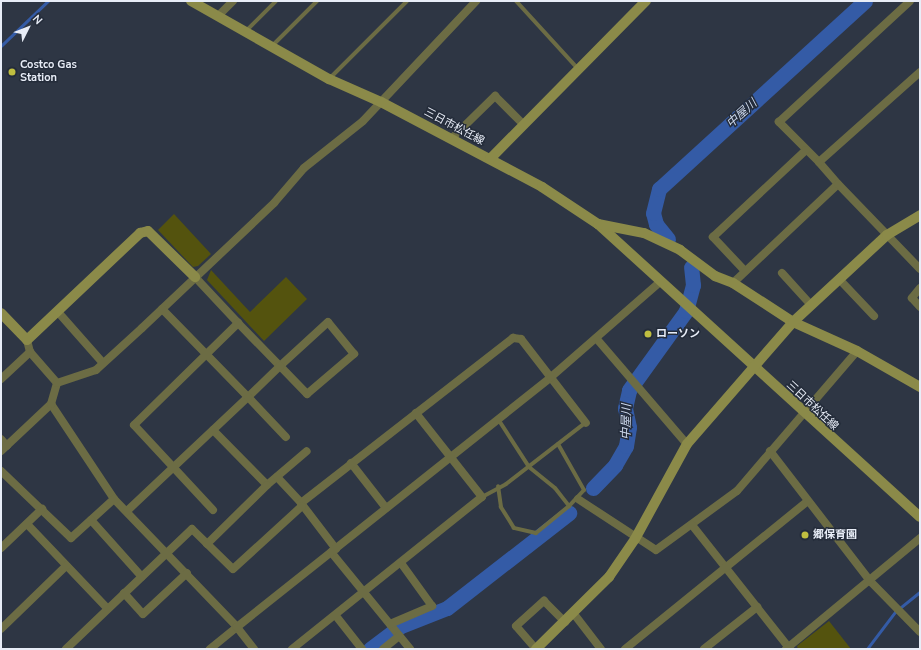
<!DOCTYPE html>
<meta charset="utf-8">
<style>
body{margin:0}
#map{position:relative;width:921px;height:650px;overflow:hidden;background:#2e3644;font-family:"Nunito Sans","Noto Sans JP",sans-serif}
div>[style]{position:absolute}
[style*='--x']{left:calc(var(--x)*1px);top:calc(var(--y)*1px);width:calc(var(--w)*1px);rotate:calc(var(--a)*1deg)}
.green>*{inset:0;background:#54530e}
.stream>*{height:2.5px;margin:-1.25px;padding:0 1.25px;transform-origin:1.25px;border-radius:1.25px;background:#345ba6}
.river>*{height:15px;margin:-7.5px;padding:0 7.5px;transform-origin:7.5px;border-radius:7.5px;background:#345ba6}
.lane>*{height:4px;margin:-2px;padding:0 2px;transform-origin:2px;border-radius:2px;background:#6c6c44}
.street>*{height:8px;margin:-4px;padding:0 4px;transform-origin:4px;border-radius:4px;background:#6c6c44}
.secondary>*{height:10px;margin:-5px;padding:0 5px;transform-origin:5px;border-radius:5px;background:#8b8a49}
.dots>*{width:11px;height:11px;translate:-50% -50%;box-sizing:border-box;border:2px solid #242c3a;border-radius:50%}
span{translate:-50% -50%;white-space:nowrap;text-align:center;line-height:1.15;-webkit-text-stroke:3px #242c3a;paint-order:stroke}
.poi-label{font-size:11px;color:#e8edf7;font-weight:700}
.left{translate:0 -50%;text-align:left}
.street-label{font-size:11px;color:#e8edf7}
.water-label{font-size:12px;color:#cbd7ec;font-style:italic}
.frame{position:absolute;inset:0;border:2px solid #e8edf7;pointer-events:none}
.north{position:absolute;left:8px;top:8px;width:40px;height:40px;-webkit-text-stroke:3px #242c3a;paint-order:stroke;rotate:48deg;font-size:11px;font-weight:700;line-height:16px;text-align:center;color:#e8edf7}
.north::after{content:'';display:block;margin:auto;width:14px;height:18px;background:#e8edf7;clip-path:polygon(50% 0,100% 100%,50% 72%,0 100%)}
</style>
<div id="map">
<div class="green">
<i style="clip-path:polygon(174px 214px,211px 254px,198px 266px,193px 267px,158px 230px)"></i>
<i style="clip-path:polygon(211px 270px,250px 312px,286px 277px,307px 299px,264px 341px,207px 280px)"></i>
<i style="clip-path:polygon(829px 621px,851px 649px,798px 649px,797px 646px)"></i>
</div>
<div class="stream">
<i style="--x:1;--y:46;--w:65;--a:-43.8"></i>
<i style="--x:867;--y:649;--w:46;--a:-52.9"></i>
<i style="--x:895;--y:612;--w:32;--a:-39"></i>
</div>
<div class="river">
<i style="--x:668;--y:239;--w:19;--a:-129"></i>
<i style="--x:656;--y:224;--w:11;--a:-105"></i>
<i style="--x:653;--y:213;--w:25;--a:-76"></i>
<i style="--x:659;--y:189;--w:279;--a:-42.4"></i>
<i style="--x:593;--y:488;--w:32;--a:-46"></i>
<i style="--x:615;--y:465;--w:22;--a:-60"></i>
<i style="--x:626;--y:446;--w:19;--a:-81"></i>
<i style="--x:629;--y:427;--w:19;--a:-102"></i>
<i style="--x:625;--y:408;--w:18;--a:-77"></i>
<i style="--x:629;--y:390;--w:97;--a:-54.2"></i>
<i style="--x:686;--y:311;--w:27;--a:-75"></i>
<i style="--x:693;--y:285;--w:18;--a:-96"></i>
<i style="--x:370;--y:649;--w:39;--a:-37"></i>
<i style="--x:401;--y:626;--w:49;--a:-21.4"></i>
<i style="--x:447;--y:608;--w:155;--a:-37.9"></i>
</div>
<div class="lane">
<i style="--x:516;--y:1;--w:92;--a:47.6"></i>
<i style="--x:246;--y:31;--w:42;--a:-45"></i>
<i style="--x:272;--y:46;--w:64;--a:-45"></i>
<i style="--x:329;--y:79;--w:110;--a:-45"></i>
<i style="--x:498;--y:419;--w:57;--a:57.1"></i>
<i style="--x:529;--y:467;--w:33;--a:39"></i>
<i style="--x:555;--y:488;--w:23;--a:52"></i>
<i style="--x:569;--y:506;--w:43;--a:140.7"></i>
<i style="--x:536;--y:533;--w:23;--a:-167"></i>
<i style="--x:514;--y:528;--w:25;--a:-122"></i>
<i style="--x:501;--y:507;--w:21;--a:-98"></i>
<i style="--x:558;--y:444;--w:53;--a:60.5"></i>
<i style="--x:584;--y:490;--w:22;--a:133"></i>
<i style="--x:482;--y:497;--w:27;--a:-28"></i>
<i style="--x:506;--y:484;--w:100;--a:-37.7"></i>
</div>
<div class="street">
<i style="--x:218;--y:16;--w:21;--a:-45"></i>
<i style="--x:451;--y:139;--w:62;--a:-44.3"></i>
<i style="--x:495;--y:96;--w:41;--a:45"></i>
<i style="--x:819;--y:162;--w:57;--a:-135"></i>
<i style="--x:779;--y:122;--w:178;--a:-42.7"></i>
<i style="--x:838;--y:184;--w:29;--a:-131"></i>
<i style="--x:819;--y:162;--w:135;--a:-41.7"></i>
<i style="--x:745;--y:271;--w:47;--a:-133.3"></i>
<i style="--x:713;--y:237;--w:127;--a:-43.1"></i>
<i style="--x:782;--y:273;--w:43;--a:47.8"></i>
<i style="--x:195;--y:277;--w:63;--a:46.9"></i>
<i style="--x:238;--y:323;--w:60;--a:45.7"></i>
<i style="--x:280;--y:366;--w:39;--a:46"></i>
<i style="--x:307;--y:394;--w:62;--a:-40.4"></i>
<i style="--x:354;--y:354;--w:41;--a:-129.1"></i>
<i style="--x:328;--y:322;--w:65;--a:137.5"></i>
<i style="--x:280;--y:366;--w:45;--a:135.9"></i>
<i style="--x:248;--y:397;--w:55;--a:46.5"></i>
<i style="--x:839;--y:279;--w:51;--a:46.6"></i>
<i style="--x:733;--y:283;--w:144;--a:-43.3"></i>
<i style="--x:838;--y:184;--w:118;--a:46"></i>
<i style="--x:920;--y:288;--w:13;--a:129"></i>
<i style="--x:912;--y:298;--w:12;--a:48"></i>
<i style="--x:58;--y:312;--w:68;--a:48.6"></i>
<i style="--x:596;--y:338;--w:140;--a:49.4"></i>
<i style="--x:27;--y:340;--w:12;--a:76"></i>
<i style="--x:30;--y:352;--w:41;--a:48.9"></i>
<i style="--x:1;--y:379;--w:40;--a:-43"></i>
<i style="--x:51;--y:404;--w:114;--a:56.4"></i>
<i style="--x:114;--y:499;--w:178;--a:46.1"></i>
<i style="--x:237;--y:627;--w:35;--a:141"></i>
<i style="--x:213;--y:430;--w:77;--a:45.5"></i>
<i style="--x:267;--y:485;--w:52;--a:-40.4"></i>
<i style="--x:1;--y:439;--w:9;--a:49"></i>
<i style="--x:1;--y:451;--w:69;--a:-43.2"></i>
<i style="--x:51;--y:404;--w:22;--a:-74"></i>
<i style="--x:57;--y:383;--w:41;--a:-18.4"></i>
<i style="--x:96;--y:370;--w:62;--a:-42.4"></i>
<i style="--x:142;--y:328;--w:182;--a:-43.4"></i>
<i style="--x:274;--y:203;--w:46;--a:-49.4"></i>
<i style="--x:304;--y:168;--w:75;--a:-38.5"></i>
<i style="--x:363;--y:121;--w:165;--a:-46.7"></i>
<i style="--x:770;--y:451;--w:165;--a:52.4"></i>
<i style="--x:871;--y:582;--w:70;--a:45.6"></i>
<i style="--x:351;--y:463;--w:57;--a:52.1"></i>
<i style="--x:1;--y:471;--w:97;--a:43.7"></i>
<i style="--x:71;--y:538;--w:58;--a:-42.2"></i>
<i style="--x:277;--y:477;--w:35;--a:47"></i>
<i style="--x:578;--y:499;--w:93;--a:33.2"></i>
<i style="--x:656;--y:550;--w:100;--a:-36.1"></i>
<i style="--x:737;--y:491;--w:184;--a:-49.4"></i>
<i style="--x:213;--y:510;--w:116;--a:-132.9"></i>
<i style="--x:134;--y:425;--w:146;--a:-44.4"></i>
<i style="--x:127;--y:511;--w:166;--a:-43.3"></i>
<i style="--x:248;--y:397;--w:123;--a:-134.3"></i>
<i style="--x:91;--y:520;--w:76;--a:48.2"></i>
<i style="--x:27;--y:524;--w:116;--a:46.4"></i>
<i style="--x:692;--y:525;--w:158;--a:51.7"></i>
<i style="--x:207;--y:544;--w:84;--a:-44.5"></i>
<i style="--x:1;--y:548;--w:57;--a:-43.6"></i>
<i style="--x:336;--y:549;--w:58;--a:-127.3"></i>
<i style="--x:301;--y:503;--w:269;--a:-37.9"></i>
<i style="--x:513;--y:338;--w:8;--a:7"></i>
<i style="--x:521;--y:339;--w:106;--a:52.3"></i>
<i style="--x:331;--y:552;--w:125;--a:50.8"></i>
<i style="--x:124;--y:593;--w:28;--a:48"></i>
<i style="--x:143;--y:614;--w:60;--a:-43"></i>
<i style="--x:574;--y:614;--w:44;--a:52.4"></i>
<i style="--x:336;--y:616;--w:42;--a:51.8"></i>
<i style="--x:390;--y:624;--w:46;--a:-23.2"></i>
<i style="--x:432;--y:606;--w:53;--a:-125.8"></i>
<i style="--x:1;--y:629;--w:91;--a:-44.1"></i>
<i style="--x:66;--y:649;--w:174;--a:-43.6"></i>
<i style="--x:192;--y:529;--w:57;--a:44.3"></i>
<i style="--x:233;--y:569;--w:93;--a:-42.4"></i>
<i style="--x:254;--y:649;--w:28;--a:-128"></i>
<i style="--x:237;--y:627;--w:401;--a:-38.5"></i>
<i style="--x:551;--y:377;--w:145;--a:-41.1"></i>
<i style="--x:292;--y:649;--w:243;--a:-38.7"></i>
<i style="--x:482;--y:497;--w:107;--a:-128.2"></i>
<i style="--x:383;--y:649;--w:21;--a:-39"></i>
<i style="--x:536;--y:649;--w:30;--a:-131"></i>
<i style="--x:516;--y:626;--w:38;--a:-42"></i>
<i style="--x:544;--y:601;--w:30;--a:45"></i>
<i style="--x:625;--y:649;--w:235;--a:-39"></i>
<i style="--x:704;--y:649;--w:68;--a:-38.4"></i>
<i style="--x:786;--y:649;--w:174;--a:-39.6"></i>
</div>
<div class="secondary">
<i style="--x:191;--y:1;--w:159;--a:29.5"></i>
<i style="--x:329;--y:79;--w:57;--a:23.9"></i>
<i style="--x:381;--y:102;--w:182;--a:27.8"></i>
<i style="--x:542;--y:187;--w:67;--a:33.5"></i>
<i style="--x:598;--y:224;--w:435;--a:42.3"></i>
<i style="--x:490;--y:159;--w:222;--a:-45.4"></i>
<i style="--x:598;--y:224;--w:47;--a:11.1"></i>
<i style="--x:644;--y:233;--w:40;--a:25"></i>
<i style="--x:680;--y:250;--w:44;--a:36.6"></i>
<i style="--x:715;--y:276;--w:19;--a:21"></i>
<i style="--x:733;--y:283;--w:72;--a:33"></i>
<i style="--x:793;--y:322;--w:70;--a:24.4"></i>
<i style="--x:857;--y:351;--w:73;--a:29.7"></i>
<i style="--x:1;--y:313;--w:37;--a:46"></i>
<i style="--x:27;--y:340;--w:156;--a:-43.4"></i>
<i style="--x:140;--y:233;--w:8;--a:-14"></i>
<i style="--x:148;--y:231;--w:66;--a:44.4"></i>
<i style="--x:536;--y:649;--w:103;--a:-44.6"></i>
<i style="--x:609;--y:577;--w:46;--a:-55.6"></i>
<i style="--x:635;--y:539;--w:108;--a:-61.3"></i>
<i style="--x:687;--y:444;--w:162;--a:-49"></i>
<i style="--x:793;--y:322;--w:128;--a:-42.8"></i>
<i style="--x:887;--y:235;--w:39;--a:-31"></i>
</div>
<div class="dots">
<i style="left:12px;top:72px;background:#c0be40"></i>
<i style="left:648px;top:334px;background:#c0be40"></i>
<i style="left:805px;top:535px;background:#c0be40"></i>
</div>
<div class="poi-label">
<span class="left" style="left:20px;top:72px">Costco Gas<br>Station</span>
<span class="left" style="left:656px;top:334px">ローソン</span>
<span class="left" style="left:813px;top:535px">郷保育園</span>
</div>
<div class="street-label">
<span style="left:454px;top:127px;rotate:28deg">三日市松任線</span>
<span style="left:812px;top:406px;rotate:43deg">三日市松任線</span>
</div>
<div class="water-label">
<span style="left:742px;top:114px;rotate:-42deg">中屋川</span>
<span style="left:627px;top:422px;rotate:-89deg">中屋川</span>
</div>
<div class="frame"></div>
<div class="north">N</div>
</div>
